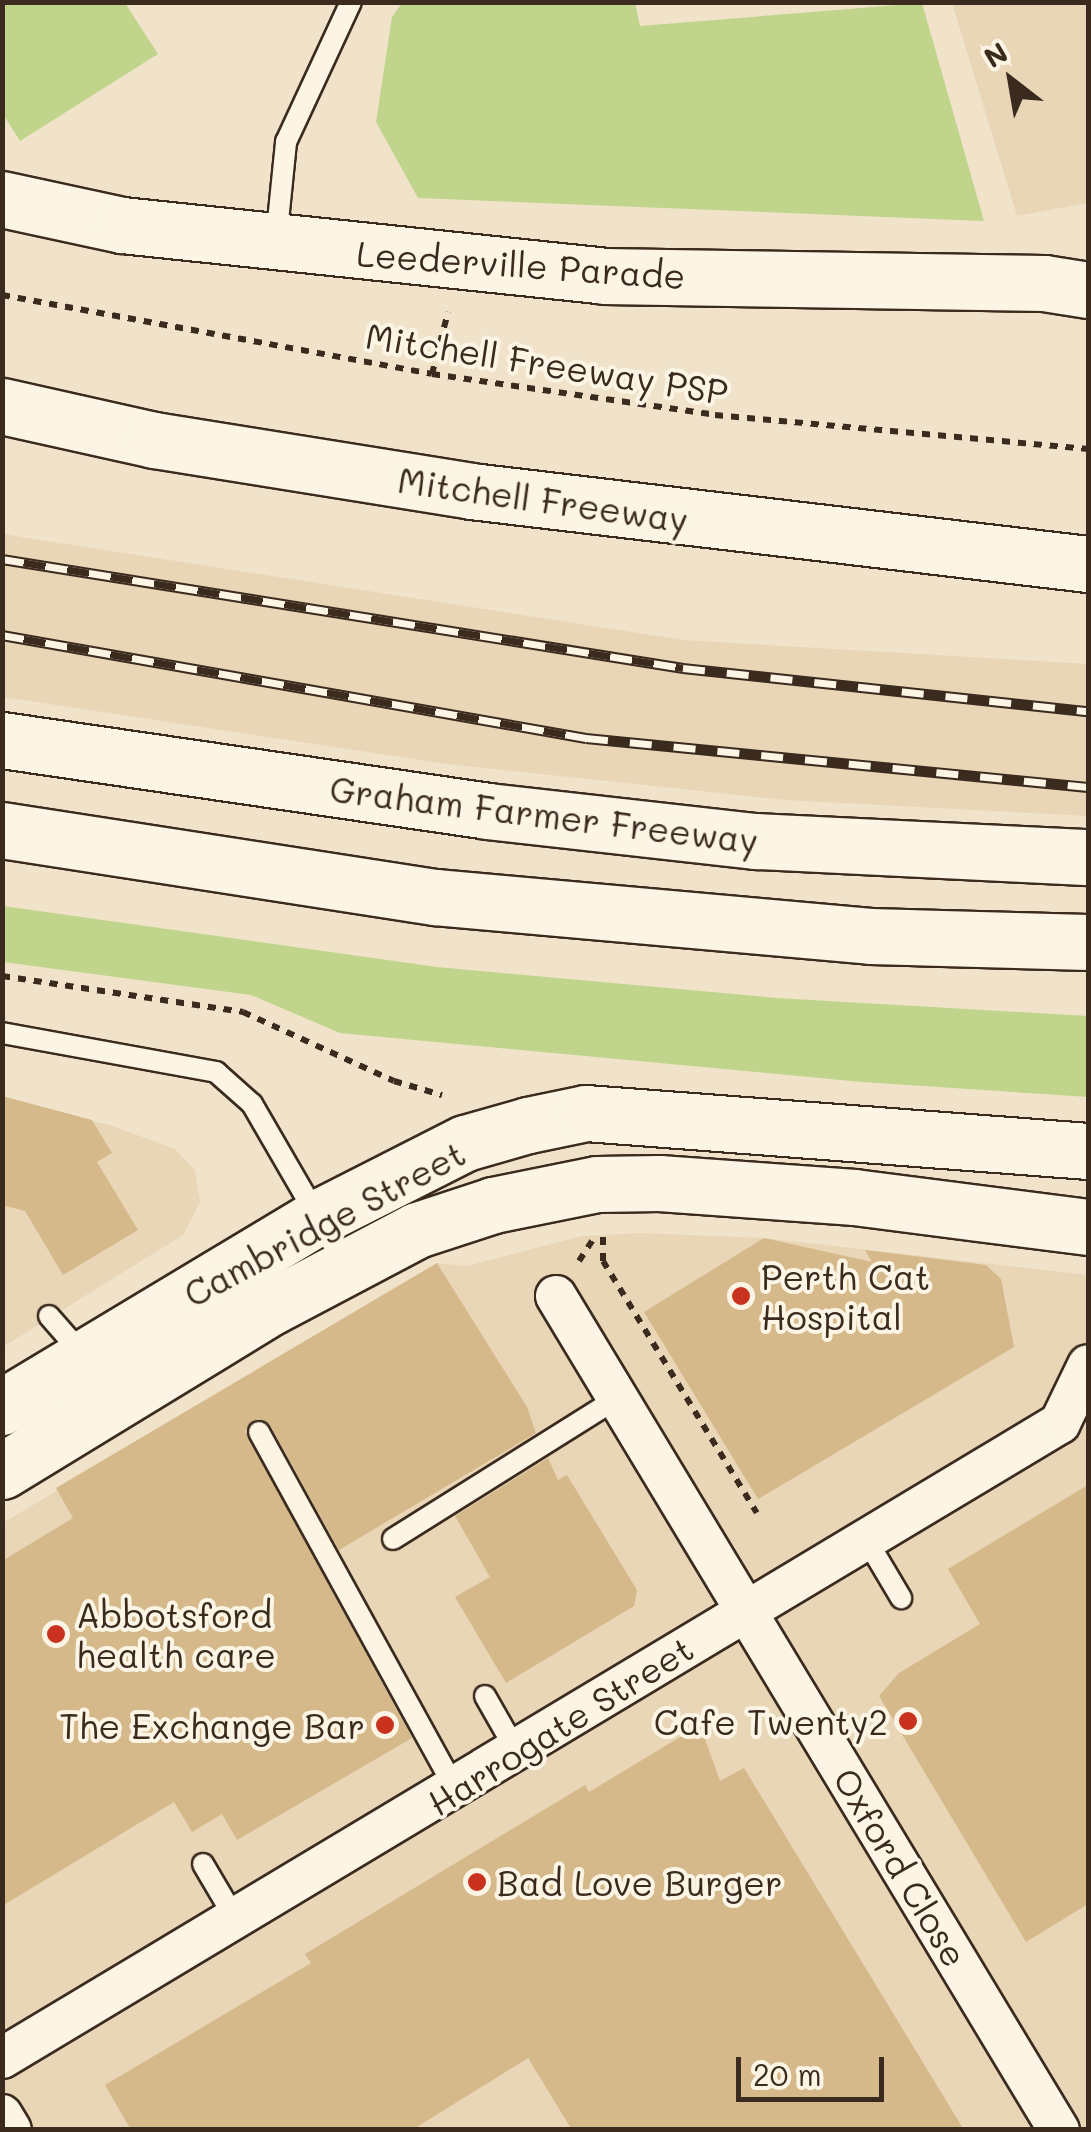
<!DOCTYPE html>
<style>
body{margin:0}
#map{position:relative;width:1091px;height:2132px;overflow:hidden;background:#f0e3ca;font-family:Mali,sans-serif}
div>[style]{position:absolute}
[style*='--x']{left:calc(var(--x)*1px);top:calc(var(--y)*1px);width:calc(var(--w)*1px);rotate:calc(var(--a)*1deg)}
.built>*{inset:0;background:#e8d6b7}
.green>*{inset:0;background:#c0d58b}
.building>*{inset:0;background:#d5b98a}
.path>*{height:6px;margin-top:-3px;transform-origin:0;background:repeating-linear-gradient(90deg,#3b2a1e 0 8px,transparent 0 16px)}
.roads{filter:drop-shadow(2px 0 #3b2a1e) drop-shadow(-2px 0 #3b2a1e) drop-shadow(0 2px #3b2a1e) drop-shadow(0 -2px #3b2a1e)}
.lane>*{height:20px;margin:-10px;padding:0 10px;transform-origin:10px;border-radius:10px;background:#fcf5e5}
.street>*{height:40px;margin:-20px;padding:0 20px;transform-origin:20px;border-radius:20px;background:#fcf5e5}
.secondary>*{height:55px;margin:-27.5px;padding:0 27.5px;transform-origin:27.5px;border-radius:27.5px;background:#fcf5e5}
.primary>*{height:55px;margin:-27.5px;padding:0 27.5px;transform-origin:27.5px;border-radius:27.5px;background:#fcf5e5}
.highway>*{height:55px;margin:-27.5px;padding:0 27.5px;transform-origin:27.5px;border-radius:27.5px;background:#fcf5e5}
.rail>*{height:11px;margin-top:-5.5px;transform-origin:0;background:repeating-linear-gradient(90deg,#fcf5e5 0 22px,#3b2a1e 0 44px);box-sizing:border-box;border-block:2px solid #3b2a1e}
.dots>*{width:28px;height:28px;translate:-50% -50%;box-sizing:border-box;border:5px solid #fcf5e5;border-radius:50%}
span{translate:-50% -50%;white-space:nowrap;text-align:center;line-height:1.15;-webkit-text-stroke:8px #fcf5e5;paint-order:stroke}
.street-label{font-size:35px;color:#3b2a1e}
.poi-label{font-size:35px;color:#3b2a1e}
.left{translate:0 -50%;text-align:left}
.right{translate:-100% -50%;text-align:right}
.frame{position:absolute;inset:0;border:5px solid #3b2a1e;pointer-events:none}
.north{position:absolute;left:961px;top:30px;width:100px;height:100px;-webkit-text-stroke:8px #fcf5e5;paint-order:stroke;rotate:329deg;font-size:28px;font-weight:700;line-height:40px;text-align:center;color:#3b2a1e}
.north::after{content:'';display:block;margin:auto;width:35px;height:45px;background:#3b2a1e;clip-path:polygon(50% 0,100% 100%,50% 72%,0 100%)}
.scale{position:absolute;left:736px;top:2057px;width:148px;height:45px;box-sizing:border-box;border:5px solid #3b2a1e;border-top:0;padding-left:12px;font-size:30px;line-height:35px;white-space:nowrap;color:#3b2a1e;-webkit-text-stroke:8px #fcf5e5;paint-order:stroke}
</style>
<div id="map">
<div class="built">
<i style="clip-path:polygon(952px 3px,1088px 3px,1088px 203px,1017px 216px)"></i>
<i style="clip-path:polygon(2px 534px,683px 640px,1088px 664px,1088px 816px,785px 800px,447px 764px,3px 697px)"></i>
<i style="clip-path:polygon(3px 1102px,110px 1125px,175px 1149px,195px 1170px,200px 1202px,183px 1235px,3px 1347px)"></i>
<i style="clip-path:polygon(641px 1233px,764px 1238px,1088px 1275px,1088px 2129px,3px 2130px,3px 1523px,437px 1263px,467px 1266px,582px 1236px)"></i>
</div>
<div class="green">
<i style="clip-path:polygon(3px 2px,125px 3px,158px 54px,20px 141px,3px 114px)"></i>
<i style="clip-path:polygon(402px 3px,635px 3px,640px 26px,922px 3px,984px 221px,418px 198px,376px 122px,392px 17px)"></i>
<i style="clip-path:polygon(3px 906px,437px 967px,777px 998px,1088px 1016px,1088px 1097px,862px 1082px,340px 1033px,251px 995px,3px 962px)"></i>
</div>
<div class="building">
<i style="clip-path:polygon(2px 1096px,92px 1120px,112px 1153px,97px 1162px,138px 1230px,63px 1275px,25px 1211px,2px 1205px)"></i>
<i style="clip-path:polygon(764px 1238px,872px 1262px,865px 1250px,986px 1265px,1001px 1279px,1014px 1347px,758px 1499px,644px 1312px)"></i>
<i style="clip-path:polygon(437px 1263px,527px 1407px,536px 1433px,339px 1550px,270px 1425px,258px 1418px,245px 1431px,412px 1738px,237px 1840px,222px 1814px,192px 1832px,174px 1802px,2px 1906px,2px 1561px,73px 1518px,56px 1488px)"></i>
<i style="clip-path:polygon(548px 1458px,558px 1480px,567px 1475px,637px 1590px,634px 1606px,506px 1683px,455px 1597px,490px 1577px,455px 1516px)"></i>
<i style="clip-path:polygon(1088px 1485px,1088px 1904px,1026px 1942px,879px 1696px,899px 1673px,980px 1624px,948px 1569px)"></i>
<i style="clip-path:polygon(700px 1725px,720px 1781px,744px 1768px,964px 2130px,572px 2130px,528px 2058px,412px 2130px,131px 2130px,105px 2085px,311px 1963px,305px 1954px,585px 1785px,589px 1792px)"></i>
</div>
<div class="path">
<i style="--x:2;--y:295;--w:437;--a:10.4"></i>
<i style="--x:432;--y:374;--w:286;--a:8.2"></i>
<i style="--x:715;--y:415;--w:375;--a:5.2"></i>
<i style="--x:432;--y:374;--w:64;--a:-75.5"></i>
<i style="--x:2;--y:976;--w:244;--a:8.5"></i>
<i style="--x:243;--y:1012;--w:166;--a:24.6"></i>
<i style="--x:394;--y:1081;--w:50;--a:16.3"></i>
<i style="--x:603;--y:1237;--w:24;--a:90"></i>
<i style="--x:603;--y:1261;--w:295;--a:58.6"></i>
<i style="--x:579;--y:1261;--w:27;--a:-57"></i>
</div>
<div class="roads">
<div class="lane">
<i style="--x:276;--y:241;--w:100;--a:-84.2"></i>
<i style="--x:286;--y:142;--w:154;--a:-65.1"></i>
<i style="--x:2;--y:1033;--w:218;--a:10.3"></i>
<i style="--x:216;--y:1072;--w:48;--a:41.6"></i>
<i style="--x:252;--y:1104;--w:187;--a:59.9"></i>
<i style="--x:49;--y:1316;--w:53;--a:48.8"></i>
<i style="--x:259;--y:1432;--w:409;--a:61.2"></i>
<i style="--x:393;--y:1539;--w:266;--a:-32.1"></i>
<i style="--x:866;--y:1539;--w:69;--a:59.3"></i>
<i style="--x:485;--y:1696;--w:64;--a:60.3"></i>
<i style="--x:203;--y:1864;--w:65;--a:59.5"></i>
</div>
<div class="street">
<i style="--x:556;--y:1296;--w:974;--a:58.91"></i>
<i style="--x:2;--y:2058;--w:1234;--a:-30.97"></i>
<i style="--x:1060;--y:1423;--w:64;--a:-64.2"></i>
<i style="--x:2;--y:2115;--w:17;--a:59"></i>
</div>
<div class="secondary">
<i style="--x:2;--y:199;--w:123;--a:12.2"></i>
<i style="--x:122;--y:225;--w:485;--a:6"></i>
<i style="--x:604;--y:276;--w:440;--a:0.9"></i>
<i style="--x:1044;--y:283;--w:45;--a:9"></i>
</div>
<div class="primary">
<i style="--x:2;--y:1407;--w:367;--a:-31"></i>
<i style="--x:317;--y:1218;--w:166;--a:-26.9"></i>
<i style="--x:465;--y:1143;--w:66;--a:-15.9"></i>
<i style="--x:528;--y:1125;--w:59;--a:-11.7"></i>
<i style="--x:586;--y:1113;--w:503;--a:4.33"></i>
<i style="--x:2;--y:1471;--w:315;--a:-31.4"></i>
<i style="--x:271;--y:1307;--w:165;--a:-27.8"></i>
<i style="--x:417;--y:1230;--w:80;--a:-18.2"></i>
<i style="--x:493;--y:1205;--w:106;--a:-11.4"></i>
<i style="--x:597;--y:1184;--w:62;--a:-0.9"></i>
<i style="--x:659;--y:1183;--w:196;--a:4.1"></i>
<i style="--x:854;--y:1197;--w:236;--a:7.3"></i>
</div>
<div class="highway">
<i style="--x:2;--y:406;--w:156;--a:12.6"></i>
<i style="--x:154;--y:440;--w:321;--a:9.1"></i>
<i style="--x:471;--y:491;--w:621;--a:6.75"></i>
<i style="--x:2;--y:740;--w:490;--a:8.3"></i>
<i style="--x:487;--y:811;--w:271;--a:6.4"></i>
<i style="--x:756;--y:841;--w:332;--a:2.8"></i>
<i style="--x:2;--y:830;--w:438;--a:8.8"></i>
<i style="--x:435;--y:897;--w:437;--a:5.1"></i>
<i style="--x:870;--y:936;--w:218;--a:1.6"></i>
</div>
</div>
<div class="rail">
<i style="--x:2;--y:559;--w:690;--a:9.09"></i>
<i style="--x:683;--y:668;--w:407;--a:6.1"></i>
<i style="--x:2;--y:635;--w:593;--a:10"></i>
<i style="--x:586;--y:738;--w:504;--a:5.57"></i>
</div>
<div class="dots">
<i style="left:741px;top:1296px;background:#c8321e"></i>
<i style="left:56px;top:1634px;background:#c8321e"></i>
<i style="left:908px;top:1721px;background:#c8321e"></i>
<i style="left:385px;top:1725px;background:#c8321e"></i>
<i style="left:477px;top:1882px;background:#c8321e"></i>
</div>
<div class="street-label">
<span style="left:521px;top:264px;rotate:4deg">Leederville Parade</span>
<span style="left:547px;top:363px;rotate:9deg">Mitchell Freeway PSP</span>
<span style="left:543px;top:499px;rotate:8deg">Mitchell Freeway</span>
<span style="left:544px;top:814px;rotate:7deg">Graham Farmer Freeway</span>
<span style="left:324px;top:1223px;rotate:-28deg">Cambridge Street</span>
<span style="left:560px;top:1725px;rotate:-32deg">Harrogate Street</span>
<span style="left:901px;top:1867px;rotate:59deg">Oxford Close</span>
</div>
<div class="poi-label">
<span class="left" style="left:761px;top:1296px">Perth Cat<br>Hospital</span>
<span class="left" style="left:76px;top:1634px">Abbotsford<br>health care</span>
<span class="right" style="left:888px;top:1721px">Cafe Twenty2</span>
<span class="right" style="left:365px;top:1725px">The Exchange Bar</span>
<span class="left" style="left:497px;top:1882px">Bad Love Burger</span>
</div>
<div class="frame"></div>
<div class="north">N</div>
<div class="scale">20 m</div>
</div>
